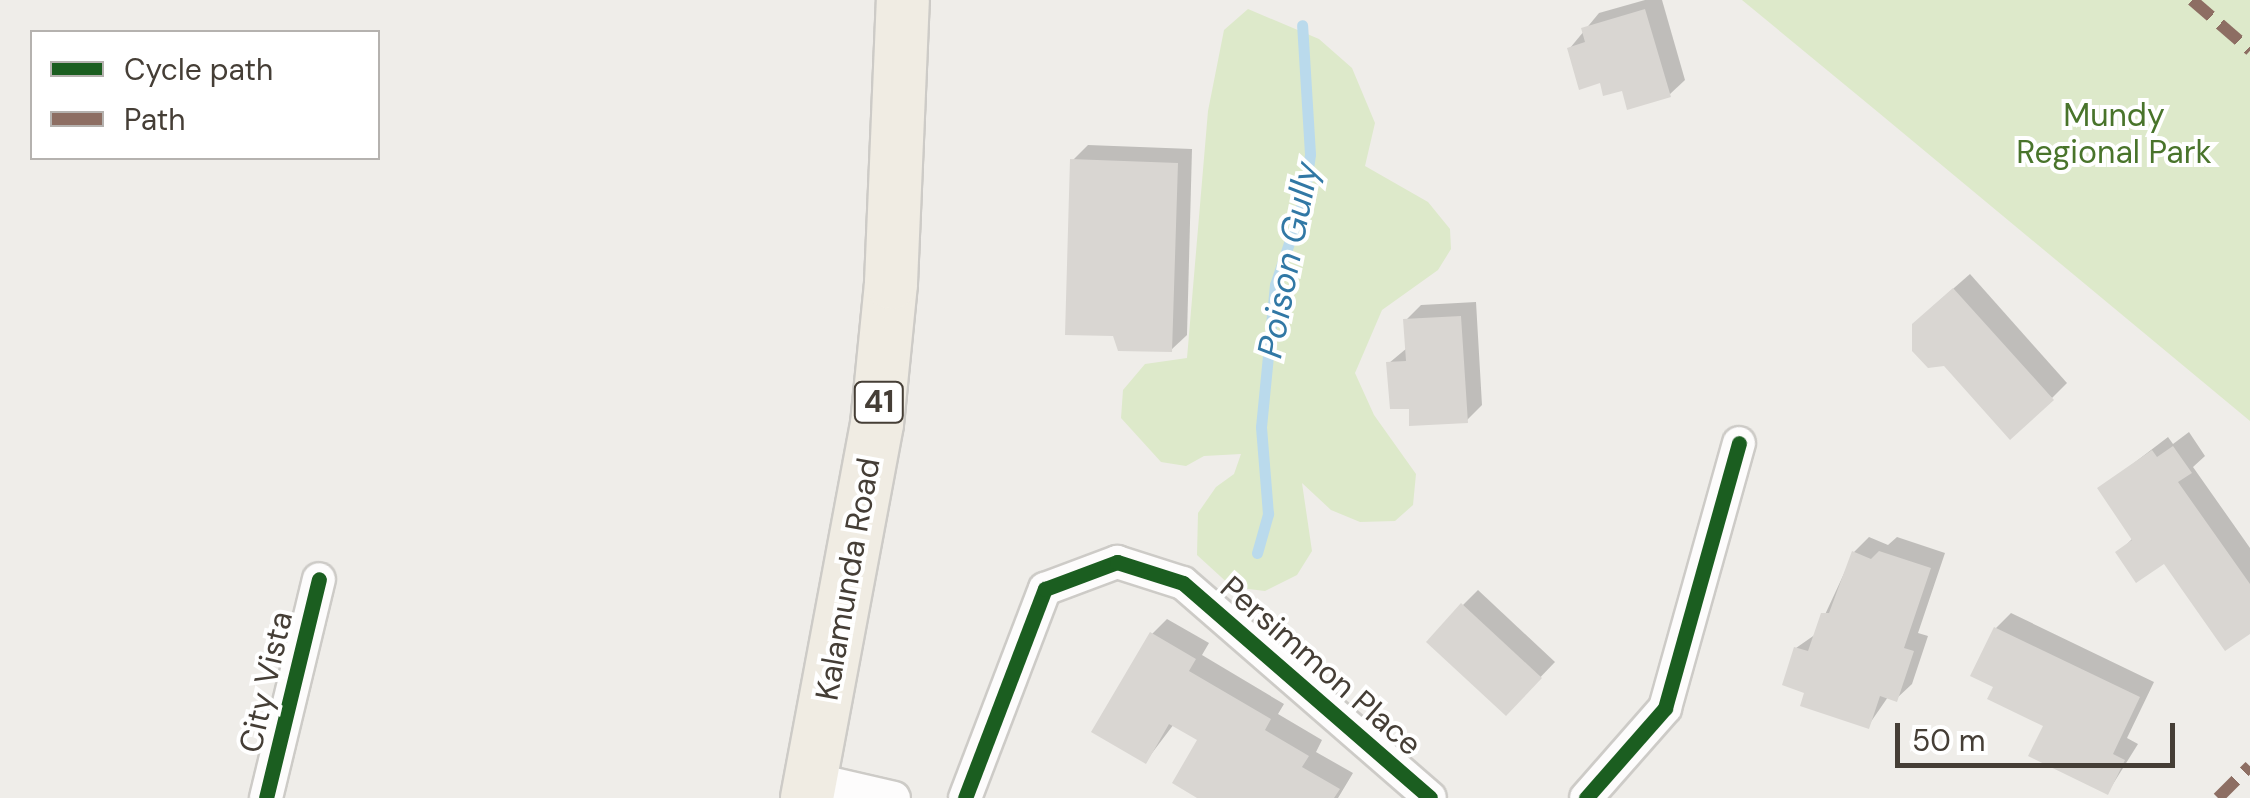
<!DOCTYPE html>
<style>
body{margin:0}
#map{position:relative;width:2250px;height:798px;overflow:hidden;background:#efede9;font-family:"DM Sans",sans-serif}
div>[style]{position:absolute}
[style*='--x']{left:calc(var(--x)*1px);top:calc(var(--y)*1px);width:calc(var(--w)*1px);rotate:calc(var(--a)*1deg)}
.green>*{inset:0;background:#dde9ca}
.shadow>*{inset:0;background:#0003}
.stream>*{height:11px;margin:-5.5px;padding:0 5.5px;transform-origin:5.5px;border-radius:5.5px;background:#badaec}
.building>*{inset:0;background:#d9d6d2}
.roads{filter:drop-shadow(2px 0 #cdcbc7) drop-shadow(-2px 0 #cdcbc7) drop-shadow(0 2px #cdcbc7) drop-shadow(0 -2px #cdcbc7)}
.street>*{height:32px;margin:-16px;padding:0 16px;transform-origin:16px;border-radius:16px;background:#fdfcfc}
.primary>*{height:52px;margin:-26px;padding:0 26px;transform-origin:26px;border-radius:26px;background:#f0ece3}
.quiet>*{height:12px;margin-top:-6px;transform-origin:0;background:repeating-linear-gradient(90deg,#8d6e63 0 25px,transparent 0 37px)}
.cycleway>*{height:15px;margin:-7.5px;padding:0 7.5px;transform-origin:7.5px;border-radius:7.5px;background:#1b5e20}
span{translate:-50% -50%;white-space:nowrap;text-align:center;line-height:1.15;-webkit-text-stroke:8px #fff;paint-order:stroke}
.shield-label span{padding:2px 8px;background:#fff;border:2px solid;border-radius:8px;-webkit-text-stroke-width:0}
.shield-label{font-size:30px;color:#453e36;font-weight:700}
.park-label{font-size:32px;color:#49742b}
.street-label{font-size:32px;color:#453e36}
.water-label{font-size:35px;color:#3178a5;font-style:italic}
.legend{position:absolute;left:30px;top:30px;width:350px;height:130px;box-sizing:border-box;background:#fff;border:2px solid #b5b2af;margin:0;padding:12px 18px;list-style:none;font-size:30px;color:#453e36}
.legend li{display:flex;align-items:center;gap:20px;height:50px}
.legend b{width:50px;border:2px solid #b5b2af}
.scale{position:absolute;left:1895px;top:723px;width:280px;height:45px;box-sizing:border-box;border:5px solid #453e36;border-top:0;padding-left:12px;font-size:30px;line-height:35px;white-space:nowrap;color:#453e36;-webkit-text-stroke:8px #fff;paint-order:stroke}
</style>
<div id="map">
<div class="green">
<i style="clip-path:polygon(1742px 0,2250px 0,2250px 421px,1873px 108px)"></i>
<i style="clip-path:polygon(1248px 9px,1319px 39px,1352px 68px,1375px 123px,1365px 166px,1428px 202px,1450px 229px,1451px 249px,1438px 270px,1382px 310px,1355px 373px,1374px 415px,1416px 474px,1413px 505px,1395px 521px,1360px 522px,1331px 510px,1302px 483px,1312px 551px,1297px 575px,1265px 591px,1232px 587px,1197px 555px,1198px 513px,1216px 487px,1234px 474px,1241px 454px,1204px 456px,1186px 466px,1161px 462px,1121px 418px,1123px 390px,1145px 364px,1187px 358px,1208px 111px,1224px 30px)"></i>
</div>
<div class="shadow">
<i style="clip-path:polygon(1645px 0,1662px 0,1685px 80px,1669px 95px,1602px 80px,1570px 48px,1599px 13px)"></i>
<i style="clip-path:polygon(1088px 145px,1192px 149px,1187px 335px,1171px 350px,1072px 161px)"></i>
<i style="clip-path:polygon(1970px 274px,2067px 383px,2052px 398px,1930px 309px)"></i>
<i style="clip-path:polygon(1476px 302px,1482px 405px,1467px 420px,1411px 406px,1389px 363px,1407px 348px,1406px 320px,1421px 305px)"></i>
<i style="clip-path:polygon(2189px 432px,2205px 456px,2193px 467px,2250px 548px,2250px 631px,2165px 561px,2118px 553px,2134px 537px,2100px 489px,2168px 437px,2173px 444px)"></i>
<i style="clip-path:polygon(1869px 537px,1888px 545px,1897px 537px,1945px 553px,1918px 633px,1928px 636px,1912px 684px,1896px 699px,1888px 697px,1868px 726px,1807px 692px,1796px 648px,1816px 634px,1854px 552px)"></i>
<i style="clip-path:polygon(1478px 590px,1555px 662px,1506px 713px,1463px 605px)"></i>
<i style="clip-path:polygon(2011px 613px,2154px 682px,2127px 738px,2138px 744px,2108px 792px,2047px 724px,1996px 686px,1996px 628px)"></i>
<i style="clip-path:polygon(1167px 619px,1209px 643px,1202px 655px,1284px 704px,1278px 714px,1322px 740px,1316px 752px,1353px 773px,1338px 798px,1202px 798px,1200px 740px,1174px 724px,1146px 761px,1152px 634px)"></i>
</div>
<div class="stream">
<i style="--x:1257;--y:553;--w:41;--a:-74.2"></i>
<i style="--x:1268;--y:514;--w:87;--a:-94.6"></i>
<i style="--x:1261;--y:427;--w:143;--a:-84.4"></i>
<i style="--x:1275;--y:285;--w:92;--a:-71.6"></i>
<i style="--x:1304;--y:198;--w:44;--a:-82.2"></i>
<i style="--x:1310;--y:154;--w:129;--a:-93.5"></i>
</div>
<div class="building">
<i style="clip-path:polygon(1645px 9px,1671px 97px,1627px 110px,1622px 91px,1603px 96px,1600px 83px,1579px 90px,1567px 48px,1585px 42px,1581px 28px)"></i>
<i style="clip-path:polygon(1070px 159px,1178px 163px,1172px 352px,1118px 351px,1113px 336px,1065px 335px)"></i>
<i style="clip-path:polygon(1953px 288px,2054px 400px,2010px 440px,1944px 366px,1928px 368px,1912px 351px,1912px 324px)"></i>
<i style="clip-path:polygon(1461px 316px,1468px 423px,1409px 426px,1409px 409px,1390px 409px,1386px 362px,1406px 361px,1403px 319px)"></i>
<i style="clip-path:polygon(2173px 446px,2192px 473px,2178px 482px,2250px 584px,2250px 634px,2225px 651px,2164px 564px,2136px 583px,2115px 552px,2132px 540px,2097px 488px,2152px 450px,2157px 457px)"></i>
<i style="clip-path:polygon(1852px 551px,1871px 559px,1879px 551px,1931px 568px,1904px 648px,1914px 651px,1897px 702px,1880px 696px,1869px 729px,1800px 706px,1804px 693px,1782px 685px,1794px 647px,1808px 651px,1821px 613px,1829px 613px)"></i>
<i style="clip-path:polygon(1461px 603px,1542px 678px,1506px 716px,1426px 642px)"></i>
<i style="clip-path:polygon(1994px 627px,2140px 697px,2113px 754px,2125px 760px,2108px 795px,2028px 756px,2043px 726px,1987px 699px,1993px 687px,1970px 676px)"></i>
<i style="clip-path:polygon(1150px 632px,1196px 659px,1189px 671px,1271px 719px,1265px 730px,1309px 756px,1302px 767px,1340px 789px,1334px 798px,1197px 798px,1172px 783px,1197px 740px,1169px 724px,1146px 764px,1091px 732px)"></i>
</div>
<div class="roads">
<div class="street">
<i style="--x:812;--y:779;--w:84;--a:13"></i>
<i style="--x:266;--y:798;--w:225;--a:-76.4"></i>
<i style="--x:965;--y:798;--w:224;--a:-69.1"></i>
<i style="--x:1045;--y:589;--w:77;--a:-20.6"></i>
<i style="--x:1117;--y:562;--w:69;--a:17.7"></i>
<i style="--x:1183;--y:583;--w:327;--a:41"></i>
<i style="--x:1586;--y:798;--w:120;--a:-48.7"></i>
<i style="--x:1665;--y:708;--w:275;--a:-74.4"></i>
</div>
<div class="primary">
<i style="--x:807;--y:798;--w:380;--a:-79.4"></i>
<i style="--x:877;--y:424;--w:142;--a:-84.3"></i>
<i style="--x:891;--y:283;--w:283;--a:-87.6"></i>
</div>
</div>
<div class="quiet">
<i style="--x:2192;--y:0;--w:77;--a:40.8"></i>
<i style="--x:2218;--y:798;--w:45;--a:-45"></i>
</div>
<div class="cycleway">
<i style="--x:266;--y:798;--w:225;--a:-76.4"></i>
<i style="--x:965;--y:798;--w:224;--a:-69.1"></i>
<i style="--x:1045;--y:589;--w:77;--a:-20.6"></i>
<i style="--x:1117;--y:562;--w:69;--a:17.7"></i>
<i style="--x:1183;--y:583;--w:327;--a:41"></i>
<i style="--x:1586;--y:798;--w:120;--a:-48.7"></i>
<i style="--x:1665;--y:708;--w:275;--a:-74.4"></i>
</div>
<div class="shield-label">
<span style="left:879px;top:402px">41</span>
</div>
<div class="park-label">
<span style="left:2114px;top:134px">Mundy<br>Regional Park</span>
</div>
<div class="street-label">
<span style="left:848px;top:579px;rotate:-80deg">Kalamunda Road</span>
<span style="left:1321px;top:666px;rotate:41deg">Persimmon Place</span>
<span style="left:266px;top:682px;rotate:-77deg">City Vista</span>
</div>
<div class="water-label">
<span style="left:1288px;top:260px;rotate:-79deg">Poison Gully</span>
</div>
<ul class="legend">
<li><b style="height:12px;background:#1b5e20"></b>Cycle path</li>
<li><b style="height:12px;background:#8d6e63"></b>Path</li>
</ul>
<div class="scale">50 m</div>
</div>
